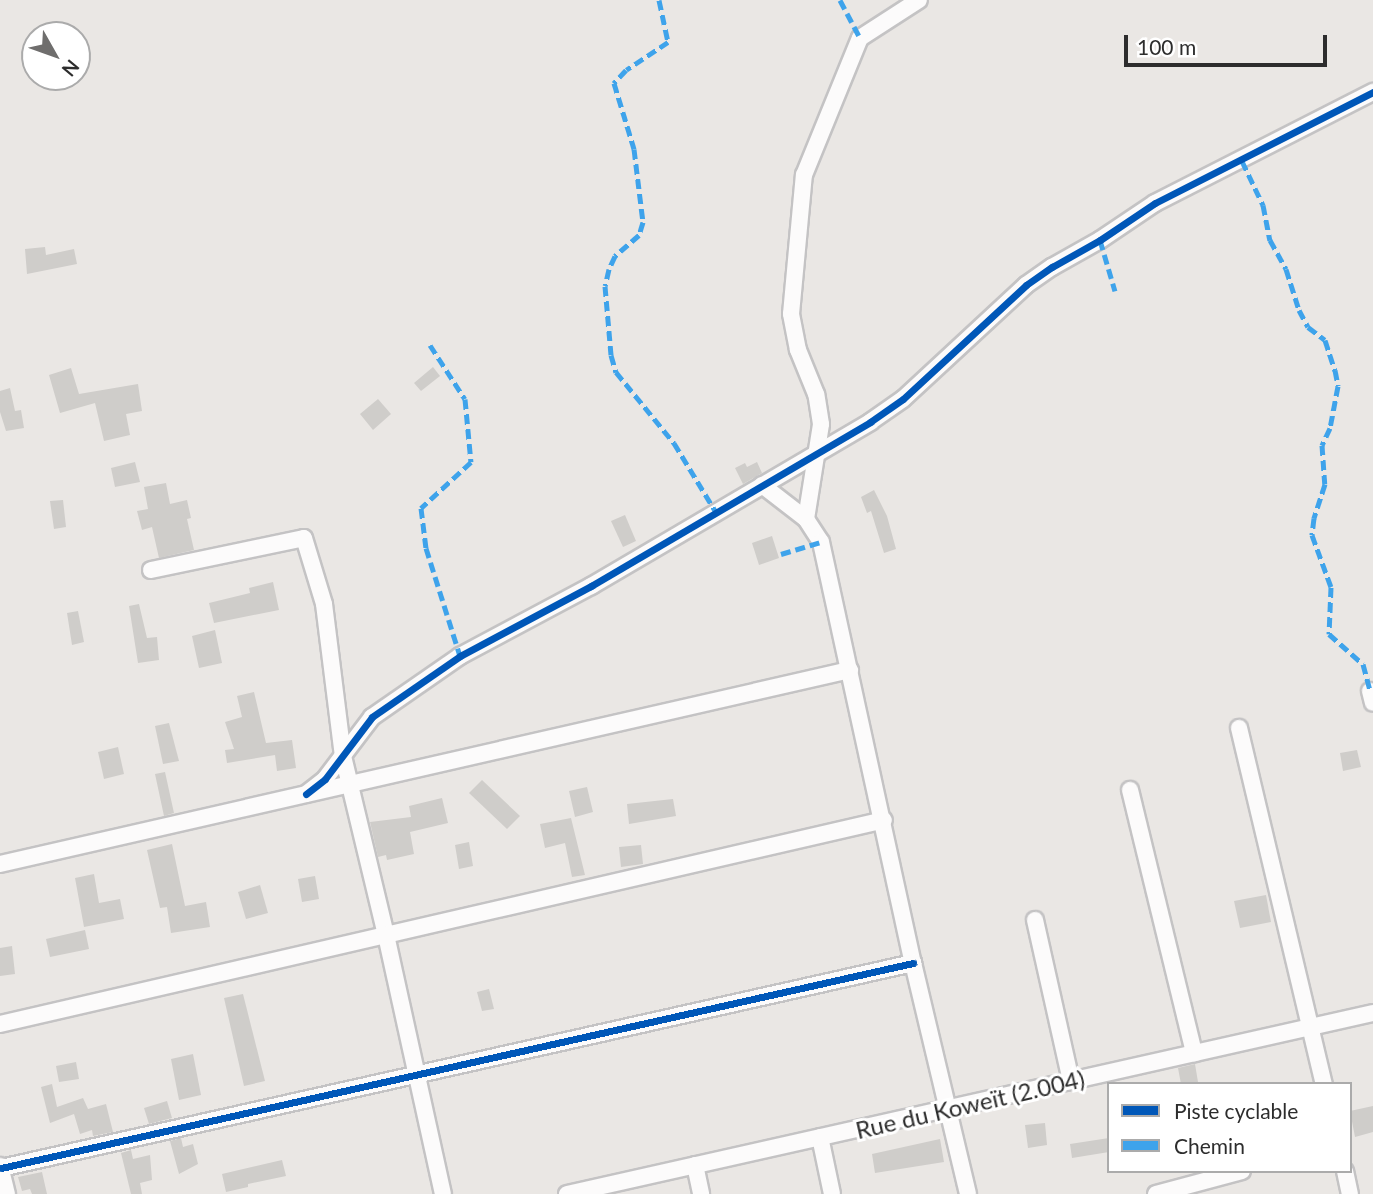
<!DOCTYPE html>
<meta charset="utf-8">
<style>
body{margin:0}
#map{position:relative;width:1373px;height:1194px;overflow:hidden;background:#eae7e4;font-family:Lato,sans-serif}
div>[style]{position:absolute}
[style*='--x']{left:calc(var(--x)*1px);top:calc(var(--y)*1px);width:calc(var(--w)*1px);rotate:calc(var(--a)*1deg)}
.building>*{inset:0;background:#cfcdca}
.roads{filter:drop-shadow(2px 0 #c4c3c4) drop-shadow(-2px 0 #c4c3c4) drop-shadow(0 2px #c4c3c4) drop-shadow(0 -2px #c4c3c4)}
.minor>*{height:16px;margin:-8px;padding:0 8px;transform-origin:8px;border-radius:8px;background:#fcfbfb}
.quiet>*{height:5px;margin-top:-2.5px;transform-origin:0;background:repeating-linear-gradient(90deg,#3ea3eb 0 10px,transparent 0 15px)}
.cycleway>*{height:7px;margin:-3.5px;padding:0 3.5px;transform-origin:3.5px;border-radius:3.5px;background:#0057b8}
span{translate:-50% -50%;white-space:nowrap;text-align:center;line-height:1.15;-webkit-text-stroke:6px #fff;paint-order:stroke}
.street-label{font-size:24px;color:#2d2d2d}
.legend{position:absolute;left:1107px;top:1082px;width:245px;height:91px;box-sizing:border-box;background:#fff;border:2px solid #ababab;margin:0;padding:9px 12px;list-style:none;font-size:21px;color:#2d2d2d}
.legend li{display:flex;align-items:center;gap:14px;height:35px}
.legend b{width:35px;border:2px solid #ababab}
.north{position:absolute;left:21px;top:21px;width:70px;height:70px;box-sizing:border-box;background:#fff;border:2px solid #ababab;border-radius:50%;rotate:130deg;font-size:19px;font-weight:700;line-height:28px;text-align:center;color:#2d2d2d}
.north::after{content:'';display:block;margin:auto;width:24px;height:32px;background:#6f6e6d;clip-path:polygon(50% 0,100% 100%,50% 72%,0 100%)}
.scale{position:absolute;left:1124px;top:35px;width:203px;height:32px;box-sizing:border-box;border:4px solid #2d2d2d;border-top:0;padding-left:9px;font-size:21px;line-height:24px;white-space:nowrap;color:#2d2d2d;-webkit-text-stroke:5px #fff;paint-order:stroke}
</style>
<div id="map">
<div class="building">
<i style="clip-path:polygon(45px 247px,46px 255px,74px 249px,77px 264px,27px 274px,25px 249px)"></i>
<i style="clip-path:polygon(433px 367px,440px 376px,421px 391px,414px 383px)"></i>
<i style="clip-path:polygon(71px 368px,79px 394px,138px 384px,142px 411px,126px 414px,130px 435px,104px 441px,95px 403px,60px 413px,49px 375px)"></i>
<i style="clip-path:polygon(10px 388px,15px 411px,21px 410px,24px 428px,6px 431px,0 412px,0 391px)"></i>
<i style="clip-path:polygon(378px 399px,391px 414px,373px 430px,360px 414px)"></i>
<i style="clip-path:polygon(135px 462px,140px 482px,115px 487px,111px 468px)"></i>
<i style="clip-path:polygon(757px 462px,762px 473px,743px 484px,735px 468px,745px 463px,747px 467px)"></i>
<i style="clip-path:polygon(166px 483px,170px 504px,187px 500px,191px 518px,187px 519px,194px 550px,159px 558px,152px 527px,142px 530px,137px 511px,148px 509px,144px 487px)"></i>
<i style="clip-path:polygon(874px 490px,887px 516px,896px 549px,884px 553px,871px 511px,867px 513px,861px 497px)"></i>
<i style="clip-path:polygon(63px 500px,66px 527px,54px 529px,50px 501px)"></i>
<i style="clip-path:polygon(625px 515px,636px 541px,623px 547px,611px 521px)"></i>
<i style="clip-path:polygon(772px 536px,779px 558px,759px 565px,752px 543px)"></i>
<i style="clip-path:polygon(273px 582px,279px 610px,214px 623px,209px 603px,250px 593px,249px 588px)"></i>
<i style="clip-path:polygon(139px 604px,147px 638px,157px 637px,159px 660px,138px 663px,129px 606px)"></i>
<i style="clip-path:polygon(78px 611px,84px 642px,72px 645px,67px 613px)"></i>
<i style="clip-path:polygon(215px 630px,222px 663px,199px 668px,192px 636px)"></i>
<i style="clip-path:polygon(254px 692px,266px 743px,292px 740px,296px 768px,277px 771px,275px 755px,227px 763px,225px 750px,234px 749px,225px 722px,242px 717px,237px 696px)"></i>
<i style="clip-path:polygon(169px 723px,179px 761px,163px 764px,155px 726px)"></i>
<i style="clip-path:polygon(118px 747px,124px 774px,104px 779px,98px 752px)"></i>
<i style="clip-path:polygon(1357px 750px,1361px 767px,1343px 771px,1340px 753px)"></i>
<i style="clip-path:polygon(165px 772px,174px 813px,164px 816px,155px 774px)"></i>
<i style="clip-path:polygon(482px 780px,520px 816px,507px 829px,469px 793px)"></i>
<i style="clip-path:polygon(587px 787px,593px 812px,575px 817px,569px 791px)"></i>
<i style="clip-path:polygon(442px 798px,448px 823px,410px 832px,414px 854px,387px 860px,386px 855px,378px 857px,370px 822px,411px 817px,409px 806px)"></i>
<i style="clip-path:polygon(673px 799px,676px 816px,629px 824px,627px 804px)"></i>
<i style="clip-path:polygon(571px 818px,585px 875px,572px 877px,565px 843px,545px 848px,540px 824px)"></i>
<i style="clip-path:polygon(469px 842px,473px 866px,459px 869px,455px 845px)"></i>
<i style="clip-path:polygon(172px 844px,185px 906px,206px 902px,210px 927px,171px 933px,167px 907px,160px 908px,147px 850px)"></i>
<i style="clip-path:polygon(641px 845px,643px 864px,621px 867px,619px 847px)"></i>
<i style="clip-path:polygon(94px 874px,99px 903px,120px 899px,124px 919px,84px 927px,75px 878px)"></i>
<i style="clip-path:polygon(315px 876px,319px 899px,302px 902px,298px 879px)"></i>
<i style="clip-path:polygon(260px 885px,268px 913px,246px 919px,238px 892px)"></i>
<i style="clip-path:polygon(1266px 895px,1271px 922px,1240px 928px,1234px 901px)"></i>
<i style="clip-path:polygon(85px 930px,89px 949px,50px 957px,46px 939px)"></i>
<i style="clip-path:polygon(12px 946px,15px 974px,0 976px,0 948px)"></i>
<i style="clip-path:polygon(489px 989px,494px 1009px,482px 1011px,477px 992px)"></i>
<i style="clip-path:polygon(243px 994px,265px 1081px,244px 1086px,224px 998px)"></i>
<i style="clip-path:polygon(193px 1054px,201px 1095px,179px 1100px,171px 1059px)"></i>
<i style="clip-path:polygon(76px 1062px,79px 1079px,59px 1082px,56px 1066px)"></i>
<i style="clip-path:polygon(1195px 1064px,1198px 1082px,1181px 1084px,1178px 1068px)"></i>
<i style="clip-path:polygon(52px 1084px,57px 1107px,83px 1098px,88px 1109px,106px 1104px,113px 1132px,93px 1136px,92px 1130px,80px 1134px,74px 1114px,50px 1123px,41px 1087px)"></i>
<i style="clip-path:polygon(167px 1101px,172px 1118px,149px 1124px,144px 1108px)"></i>
<i style="clip-path:polygon(1373px 1106px,1373px 1132px,1355px 1137px,1350px 1111px)"></i>
<i style="clip-path:polygon(1045px 1123px,1047px 1145px,1028px 1148px,1025px 1125px)"></i>
<i style="clip-path:polygon(181px 1138px,183px 1147px,193px 1144px,198px 1164px,179px 1174px,170px 1141px)"></i>
<i style="clip-path:polygon(1109px 1138px,1109px 1152px,1072px 1158px,1070px 1144px)"></i>
<i style="clip-path:polygon(940px 1139px,944px 1162px,875px 1173px,872px 1154px)"></i>
<i style="clip-path:polygon(131px 1150px,133px 1159px,150px 1155px,152px 1180px,140px 1183px,142px 1194px,131px 1194px,121px 1153px)"></i>
<i style="clip-path:polygon(282px 1160px,286px 1176px,248px 1184px,248px 1187px,226px 1192px,222px 1174px)"></i>
<i style="clip-path:polygon(42px 1172px,47px 1194px,32px 1194px,30px 1189px,22px 1191px,18px 1177px)"></i>
</div>
<div class="roads">
<div class="minor">
<i style="--x:762;--y:485;--w:56;--a:37.7"></i>
<i style="--x:806;--y:519;--w:27;--a:57"></i>
<i style="--x:821;--y:542;--w:431;--a:77.7"></i>
<i style="--x:913;--y:963;--w:237;--a:76.6"></i>
<i style="--x:806;--y:519;--w:96;--a:-81"></i>
<i style="--x:821;--y:424;--w:30;--a:-99"></i>
<i style="--x:816;--y:394;--w:48;--a:-112.2"></i>
<i style="--x:798;--y:350;--w:37;--a:-101"></i>
<i style="--x:791;--y:314;--w:140;--a:-84.7"></i>
<i style="--x:804;--y:175;--w:148;--a:-67.8"></i>
<i style="--x:860;--y:38;--w:70;--a:-32.8"></i>
<i style="--x:151;--y:570;--w:156;--a:-11.8"></i>
<i style="--x:304;--y:538;--w:69;--a:73.1"></i>
<i style="--x:324;--y:604;--w:153;--a:82.9"></i>
<i style="--x:343;--y:756;--w:184;--a:76.5"></i>
<i style="--x:386;--y:935;--w:265;--a:77.6"></i>
<i style="--x:1370;--y:691;--w:12;--a:76"></i>
<i style="--x:1239;--y:728;--w:366;--a:76.6"></i>
<i style="--x:1130;--y:790;--w:271;--a:76.3"></i>
<i style="--x:306;--y:794;--w:24;--a:-38"></i>
<i style="--x:325;--y:779;--w:78;--a:-52.8"></i>
<i style="--x:372;--y:717;--w:107;--a:-34.7"></i>
<i style="--x:460;--y:656;--w:149;--a:-28.1"></i>
<i style="--x:591;--y:586;--w:324;--a:-30.4"></i>
<i style="--x:870;--y:422;--w:40;--a:-34.9"></i>
<i style="--x:903;--y:399;--w:168;--a:-42.8"></i>
<i style="--x:1026;--y:285;--w:32;--a:-35"></i>
<i style="--x:1052;--y:267;--w:55;--a:-29.4"></i>
<i style="--x:1100;--y:240;--w:66;--a:-33.9"></i>
<i style="--x:1155;--y:203;--w:245;--a:-27"></i>
<i style="--x:0;--y:864;--w:872;--a:-12.86"></i>
<i style="--x:1035;--y:920;--w:165;--a:77.4"></i>
<i style="--x:0;--y:1024;--w:907;--a:-12.99"></i>
<i style="--x:820;--y:1137;--w:58;--a:78.1"></i>
<i style="--x:695;--y:1165;--w:30;--a:78"></i>
<i style="--x:0;--y:1166;--w:29;--a:76"></i>
<i style="--x:1;--y:1168;--w:935;--a:-12.67"></i>
<i style="--x:1345;--y:1171;--w:24;--a:78"></i>
<i style="--x:567;--y:1194;--w:826;--a:-12.66"></i>
<i style="--x:1156;--y:1194;--w:89;--a:-15"></i>
</div>
</div>
<div class="quiet">
<i style="--x:659;--y:0;--w:43;--a:77.9"></i>
<i style="--x:668;--y:42;--w:50;--a:146.3"></i>
<i style="--x:626;--y:70;--w:18;--a:133"></i>
<i style="--x:614;--y:83;--w:69;--a:73.1"></i>
<i style="--x:634;--y:149;--w:74;--a:83"></i>
<i style="--x:643;--y:222;--w:14;--a:107"></i>
<i style="--x:639;--y:235;--w:32;--a:139"></i>
<i style="--x:615;--y:256;--w:14;--a:115"></i>
<i style="--x:609;--y:269;--w:17;--a:103"></i>
<i style="--x:605;--y:286;--w:69;--a:85"></i>
<i style="--x:611;--y:355;--w:18;--a:74"></i>
<i style="--x:616;--y:372;--w:92;--a:50.8"></i>
<i style="--x:674;--y:443;--w:81;--a:58.7"></i>
<i style="--x:840;--y:0;--w:43;--a:62.2"></i>
<i style="--x:1242;--y:161;--w:49;--a:64.5"></i>
<i style="--x:1263;--y:205;--w:36;--a:79"></i>
<i style="--x:1270;--y:240;--w:33;--a:61"></i>
<i style="--x:1286;--y:269;--w:43;--a:72.4"></i>
<i style="--x:1299;--y:310;--w:19;--a:62"></i>
<i style="--x:1308;--y:327;--w:21;--a:37"></i>
<i style="--x:1325;--y:340;--w:32;--a:72"></i>
<i style="--x:1335;--y:370;--w:16;--a:79"></i>
<i style="--x:1338;--y:386;--w:43;--a:100.8"></i>
<i style="--x:1330;--y:428;--w:19;--a:115"></i>
<i style="--x:1322;--y:445;--w:39;--a:86"></i>
<i style="--x:1325;--y:484;--w:36;--a:108"></i>
<i style="--x:1314;--y:518;--w:17;--a:97"></i>
<i style="--x:1312;--y:535;--w:55;--a:69.9"></i>
<i style="--x:1331;--y:587;--w:47;--a:92.4"></i>
<i style="--x:1329;--y:634;--w:45;--a:41.4"></i>
<i style="--x:1363;--y:664;--w:28;--a:75"></i>
<i style="--x:1100;--y:240;--w:53;--a:73.6"></i>
<i style="--x:430;--y:345;--w:64;--a:57.1"></i>
<i style="--x:465;--y:399;--w:63;--a:84.6"></i>
<i style="--x:471;--y:462;--w:68;--a:137.4"></i>
<i style="--x:421;--y:508;--w:40;--a:82.9"></i>
<i style="--x:426;--y:548;--w:113;--a:72.5"></i>
<i style="--x:781;--y:554;--w:42;--a:-16.7"></i>
</div>
<div class="cycleway">
<i style="--x:306;--y:794;--w:24;--a:-38"></i>
<i style="--x:325;--y:779;--w:78;--a:-52.8"></i>
<i style="--x:372;--y:717;--w:107;--a:-34.7"></i>
<i style="--x:460;--y:656;--w:149;--a:-28.1"></i>
<i style="--x:591;--y:586;--w:324;--a:-30.4"></i>
<i style="--x:870;--y:422;--w:40;--a:-34.9"></i>
<i style="--x:903;--y:399;--w:168;--a:-42.8"></i>
<i style="--x:1026;--y:285;--w:32;--a:-35"></i>
<i style="--x:1052;--y:267;--w:55;--a:-29.4"></i>
<i style="--x:1100;--y:240;--w:66;--a:-33.9"></i>
<i style="--x:1155;--y:203;--w:245;--a:-27"></i>
<i style="--x:1;--y:1168;--w:935;--a:-12.67"></i>
</div>
<div class="street-label">
<span style="left:970px;top:1104px;rotate:-13deg">Rue du Koweït (2.004)</span>
</div>
<ul class="legend">
<li><b style="height:9px;background:#0057b8"></b>Piste cyclable</li>
<li><b style="height:9px;background:#3ea3eb"></b>Chemin</li>
</ul>
<div class="north">N</div>
<div class="scale">100 m</div>
</div>
